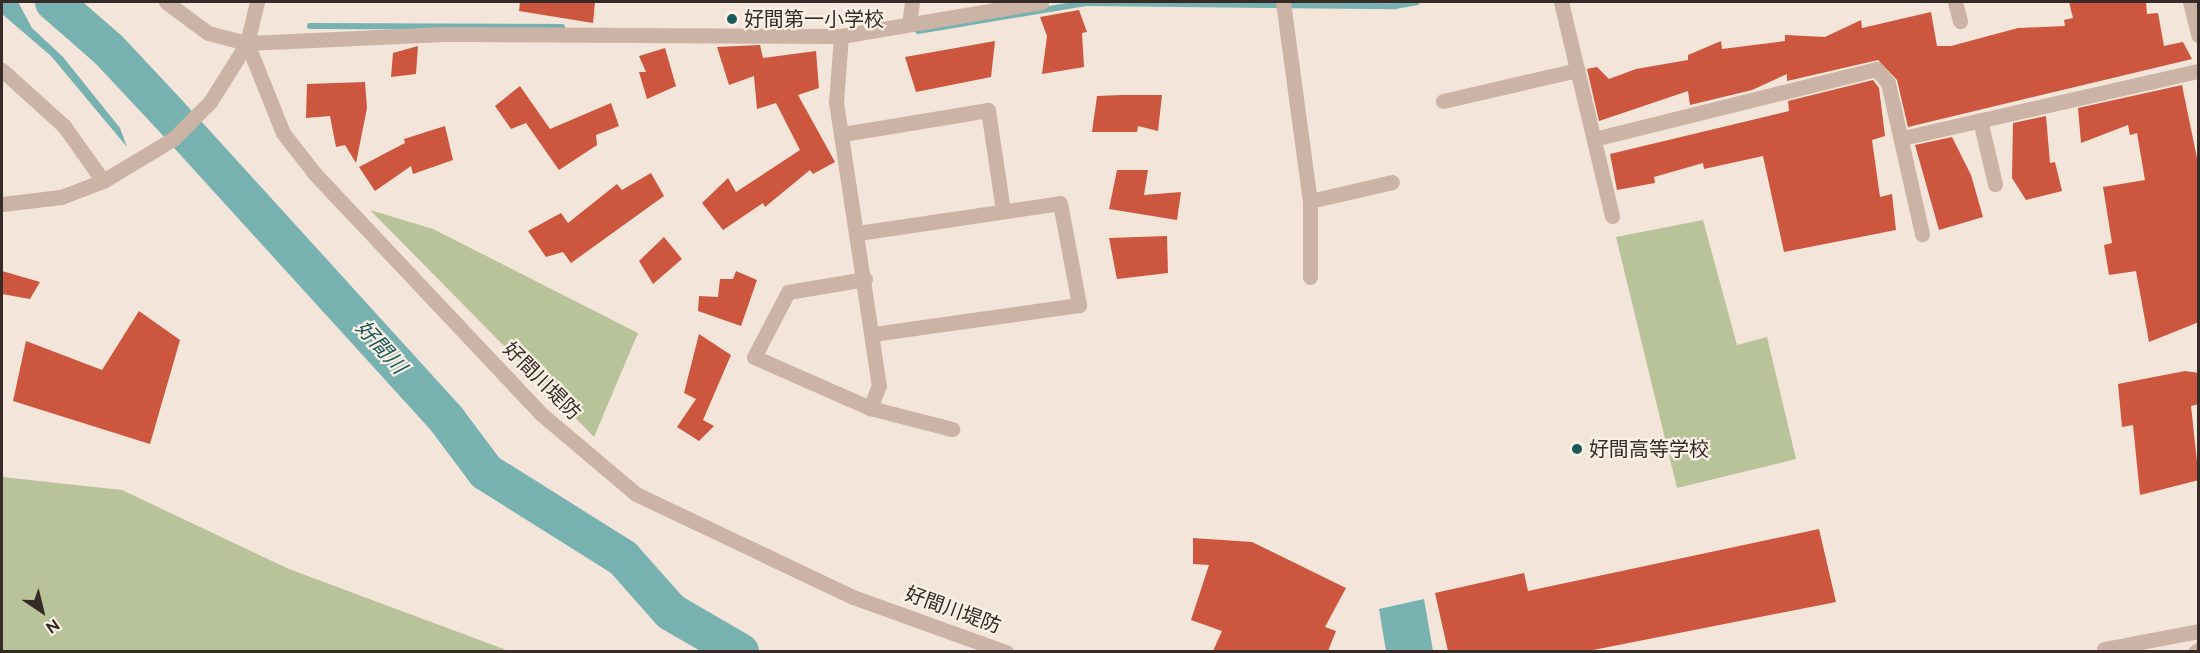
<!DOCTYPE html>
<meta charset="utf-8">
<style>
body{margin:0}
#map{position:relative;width:2200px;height:653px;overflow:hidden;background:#f3e5da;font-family:Raleway,"Noto Sans JP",sans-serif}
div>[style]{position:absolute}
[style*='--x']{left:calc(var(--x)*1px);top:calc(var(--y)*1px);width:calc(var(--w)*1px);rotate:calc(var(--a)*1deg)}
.green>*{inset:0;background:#b8c399}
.water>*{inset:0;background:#77b1b0}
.stream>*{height:6px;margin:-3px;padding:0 3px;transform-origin:3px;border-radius:3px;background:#77b1b0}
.river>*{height:38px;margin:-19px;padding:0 19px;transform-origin:19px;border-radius:19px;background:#77b1b0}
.building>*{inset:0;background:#cc563e}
.minor>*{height:15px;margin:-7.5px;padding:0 7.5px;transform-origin:7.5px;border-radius:7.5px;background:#cbb4a5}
.dots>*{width:16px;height:16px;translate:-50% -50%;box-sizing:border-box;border:3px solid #faf0e6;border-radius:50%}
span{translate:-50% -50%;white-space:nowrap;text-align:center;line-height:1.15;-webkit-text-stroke:4.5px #faf0e6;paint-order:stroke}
.poi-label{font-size:20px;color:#372b27}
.left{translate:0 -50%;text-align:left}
.street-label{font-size:20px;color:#372b27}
.water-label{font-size:21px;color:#1a5a5a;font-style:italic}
.frame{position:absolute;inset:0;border:3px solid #372b27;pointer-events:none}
.north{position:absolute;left:12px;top:581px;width:60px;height:60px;-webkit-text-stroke:4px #faf0e6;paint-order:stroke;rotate:145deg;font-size:16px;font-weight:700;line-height:24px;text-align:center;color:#372b27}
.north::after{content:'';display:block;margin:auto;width:21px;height:27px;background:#372b27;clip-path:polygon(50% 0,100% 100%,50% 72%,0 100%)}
</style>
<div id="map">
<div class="green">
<i style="clip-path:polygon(370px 210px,433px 229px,638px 333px,594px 437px)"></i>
<i style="clip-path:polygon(1703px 220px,1737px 345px,1767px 337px,1796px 459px,1677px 488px,1616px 237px)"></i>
<i style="clip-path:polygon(2px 477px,122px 490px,289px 569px,509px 651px,2px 651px)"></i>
</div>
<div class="water">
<i style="clip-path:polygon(2px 2px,18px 2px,32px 28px,63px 57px,120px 128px,127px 147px,51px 56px,2px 14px)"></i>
<i style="clip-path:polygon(1424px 599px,1433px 651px,1386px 651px,1379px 609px)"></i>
</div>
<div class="stream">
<i style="--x:310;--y:26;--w:252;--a:0.2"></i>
<i style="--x:918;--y:31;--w:170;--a:-9.5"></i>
<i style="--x:1086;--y:3;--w:309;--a:0.6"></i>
<i style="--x:1395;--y:6;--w:22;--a:-10"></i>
</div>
<div class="river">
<i style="--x:54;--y:2;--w:73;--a:41.1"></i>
<i style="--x:109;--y:50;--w:86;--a:46.9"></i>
<i style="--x:168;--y:113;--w:415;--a:47.7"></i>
<i style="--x:447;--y:420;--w:65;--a:53.1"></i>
<i style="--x:486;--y:472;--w:162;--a:32.1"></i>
<i style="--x:623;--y:558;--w:72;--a:48.4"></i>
<i style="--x:671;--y:612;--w:80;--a:30.1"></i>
</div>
<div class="building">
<i style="clip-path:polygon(520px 2px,595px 2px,593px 23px,519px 11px)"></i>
<i style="clip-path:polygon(2069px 2px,2146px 2px,2147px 14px,2158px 13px,2164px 46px,2183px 42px,2192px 59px,1908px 127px,1897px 80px,1878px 60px,1787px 81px,1787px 74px,1752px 90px,1690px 105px,1688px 91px,1599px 121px,1587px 69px,1597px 67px,1609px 79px,1636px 69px,1688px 60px,1688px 55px,1721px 41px,1722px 49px,1785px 41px,1785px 35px,1825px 37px,1861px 20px,1862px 28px,1931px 12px,1937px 46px,1951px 46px,2018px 28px,2065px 26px,2064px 20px,2073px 18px)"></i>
<i style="clip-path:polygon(1079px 10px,1087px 32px,1082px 33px,1084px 67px,1042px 74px,1047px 36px,1040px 17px)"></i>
<i style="clip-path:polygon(995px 41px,991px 77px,916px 92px,905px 57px)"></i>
<i style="clip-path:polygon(760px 45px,763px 58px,816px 51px,819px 88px,798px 95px,835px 162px,813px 174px,810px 170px,765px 207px,763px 203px,723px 230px,702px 203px,728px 178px,736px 192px,800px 150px,776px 103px,757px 109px,754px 76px,729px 85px,717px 47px)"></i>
<i style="clip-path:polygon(418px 46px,416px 74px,391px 77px,393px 53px)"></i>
<i style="clip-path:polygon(665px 48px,676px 86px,647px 99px,639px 72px,646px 72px,639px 56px)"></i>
<i style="clip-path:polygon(1873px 80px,1879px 88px,1885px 136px,1872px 140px,1880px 197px,1892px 194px,1896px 230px,1784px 252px,1763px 156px,1704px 169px,1703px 163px,1654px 177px,1655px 183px,1617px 190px,1610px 154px,1789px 111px,1788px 101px)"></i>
<i style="clip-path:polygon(365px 82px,367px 108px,356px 163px,345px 145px,336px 147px,330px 116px,306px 118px,307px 84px)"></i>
<i style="clip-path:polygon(2182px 85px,2199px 168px,2199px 322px,2149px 342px,2136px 271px,2109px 275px,2104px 245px,2112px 243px,2103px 187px,2145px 180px,2137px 133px,2130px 135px,2128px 125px,2081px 143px,2078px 108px)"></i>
<i style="clip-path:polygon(520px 86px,550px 129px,611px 103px,619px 126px,596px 135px,597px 145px,559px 170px,526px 123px,511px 129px,495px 106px)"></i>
<i style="clip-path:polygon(1121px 95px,1162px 95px,1158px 131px,1138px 126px,1137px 132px,1092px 132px,1097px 96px)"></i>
<i style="clip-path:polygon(2046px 116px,2050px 163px,2055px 162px,2062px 191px,2026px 200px,2012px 178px,2013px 123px)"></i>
<i style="clip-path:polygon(445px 126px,453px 160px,413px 174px,411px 166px,375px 191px,359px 167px,405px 143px,404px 139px)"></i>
<i style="clip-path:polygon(1952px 137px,1971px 175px,1983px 217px,1939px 230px,1915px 145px)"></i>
<i style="clip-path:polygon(1117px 170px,1148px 170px,1144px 195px,1181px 192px,1177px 220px,1109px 209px)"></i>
<i style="clip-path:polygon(651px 173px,664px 196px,571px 263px,563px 252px,546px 257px,528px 231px,561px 213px,568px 223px,617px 184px,622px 190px)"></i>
<i style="clip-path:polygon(1167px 236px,1168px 273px,1117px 279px,1109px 238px)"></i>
<i style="clip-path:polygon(664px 237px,682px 259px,653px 284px,639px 261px)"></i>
<i style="clip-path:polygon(2px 271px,40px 282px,30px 299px,2px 294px)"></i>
<i style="clip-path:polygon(736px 271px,757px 280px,741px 326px,698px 311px,699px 296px,718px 297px,720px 279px,733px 279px)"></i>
<i style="clip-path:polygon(139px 311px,180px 340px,150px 444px,13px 401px,26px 341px,102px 370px)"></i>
<i style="clip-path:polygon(699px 334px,731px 355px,703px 420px,714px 426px,699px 441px,677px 427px,696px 399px,684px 393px)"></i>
<i style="clip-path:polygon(2185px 371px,2199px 373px,2199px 404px,2191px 406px,2199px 480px,2140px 495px,2133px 425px,2122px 427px,2118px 384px)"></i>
<i style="clip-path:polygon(1819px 529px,1836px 602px,1588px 651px,1448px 651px,1435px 593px,1524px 573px,1528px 591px)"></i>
<i style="clip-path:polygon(1193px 538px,1252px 542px,1346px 588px,1325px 627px,1336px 631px,1328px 651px,1213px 651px,1222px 631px,1191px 620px,1209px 565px,1193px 564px)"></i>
</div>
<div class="minor">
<i style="--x:166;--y:2;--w:52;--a:36.4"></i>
<i style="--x:208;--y:33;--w:40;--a:14.4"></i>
<i style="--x:247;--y:43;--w:197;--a:-2.6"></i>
<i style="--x:444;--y:34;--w:397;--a:0.3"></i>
<i style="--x:841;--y:36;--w:203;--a:-9.6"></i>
<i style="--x:1283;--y:2;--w:201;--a:82.3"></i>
<i style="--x:1310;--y:201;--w:76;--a:90"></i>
<i style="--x:1561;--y:2;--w:220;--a:76.6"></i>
<i style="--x:1955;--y:2;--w:20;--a:75"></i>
<i style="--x:2190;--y:2;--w:34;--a:76"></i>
<i style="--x:909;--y:24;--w:22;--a:-82"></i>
<i style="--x:841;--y:36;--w:66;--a:94.3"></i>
<i style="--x:836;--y:102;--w:286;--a:81.4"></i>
<i style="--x:879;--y:385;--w:25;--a:111"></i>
<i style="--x:247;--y:43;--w:97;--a:68.2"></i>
<i style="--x:283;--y:133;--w:52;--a:52"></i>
<i style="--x:315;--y:174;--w:328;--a:46.7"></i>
<i style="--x:540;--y:413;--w:126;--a:40.2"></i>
<i style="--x:636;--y:494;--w:240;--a:25.4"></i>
<i style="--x:853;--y:597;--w:163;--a:19.8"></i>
<i style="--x:2;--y:70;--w:84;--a:42.1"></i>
<i style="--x:64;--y:126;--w:67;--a:54.7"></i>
<i style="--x:1443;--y:101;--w:138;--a:-13"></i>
<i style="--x:1980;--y:120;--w:66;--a:76.8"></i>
<i style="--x:843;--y:134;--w:147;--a:-9.4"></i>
<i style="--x:988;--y:110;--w:101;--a:81.5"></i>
<i style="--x:1907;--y:137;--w:298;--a:-12.8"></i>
<i style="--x:1594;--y:139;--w:291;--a:-13.9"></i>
<i style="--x:1876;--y:69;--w:18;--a:49"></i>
<i style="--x:1888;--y:83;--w:155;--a:77.3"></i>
<i style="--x:1310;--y:201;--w:84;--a:-13"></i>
<i style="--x:2;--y:204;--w:59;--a:-6.8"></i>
<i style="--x:61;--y:197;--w:45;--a:-20.9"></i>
<i style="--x:103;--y:181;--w:82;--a:-31"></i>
<i style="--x:173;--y:139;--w:52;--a:-45"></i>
<i style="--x:210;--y:102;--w:70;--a:-57.9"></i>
<i style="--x:247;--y:43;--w:42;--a:-76.3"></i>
<i style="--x:858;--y:233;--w:204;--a:-8.4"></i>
<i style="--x:1060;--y:203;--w:104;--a:79.4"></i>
<i style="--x:1079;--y:305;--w:209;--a:172"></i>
<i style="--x:865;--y:279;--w:78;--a:170.4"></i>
<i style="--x:788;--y:292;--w:73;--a:117.6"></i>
<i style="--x:754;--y:357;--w:127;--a:23.7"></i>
<i style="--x:870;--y:408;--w:85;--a:14.4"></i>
<i style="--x:2104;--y:649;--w:96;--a:-10.8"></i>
<i style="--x:2195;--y:652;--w:4;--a:-34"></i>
</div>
<div class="dots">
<i style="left:732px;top:19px;background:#1a5a5a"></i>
<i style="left:1577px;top:449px;background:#1a5a5a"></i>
</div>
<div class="poi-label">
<span class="left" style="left:744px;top:19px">好間第一小学校</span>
<span class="left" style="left:1589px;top:449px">好間高等学校</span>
</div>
<div class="street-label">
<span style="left:542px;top:381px;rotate:45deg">好間川堤防</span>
<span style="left:953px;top:610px;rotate:20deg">好間川堤防</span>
</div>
<div class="water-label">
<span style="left:381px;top:347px;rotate:48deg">好間川</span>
</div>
<div class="frame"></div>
<div class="north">N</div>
</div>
